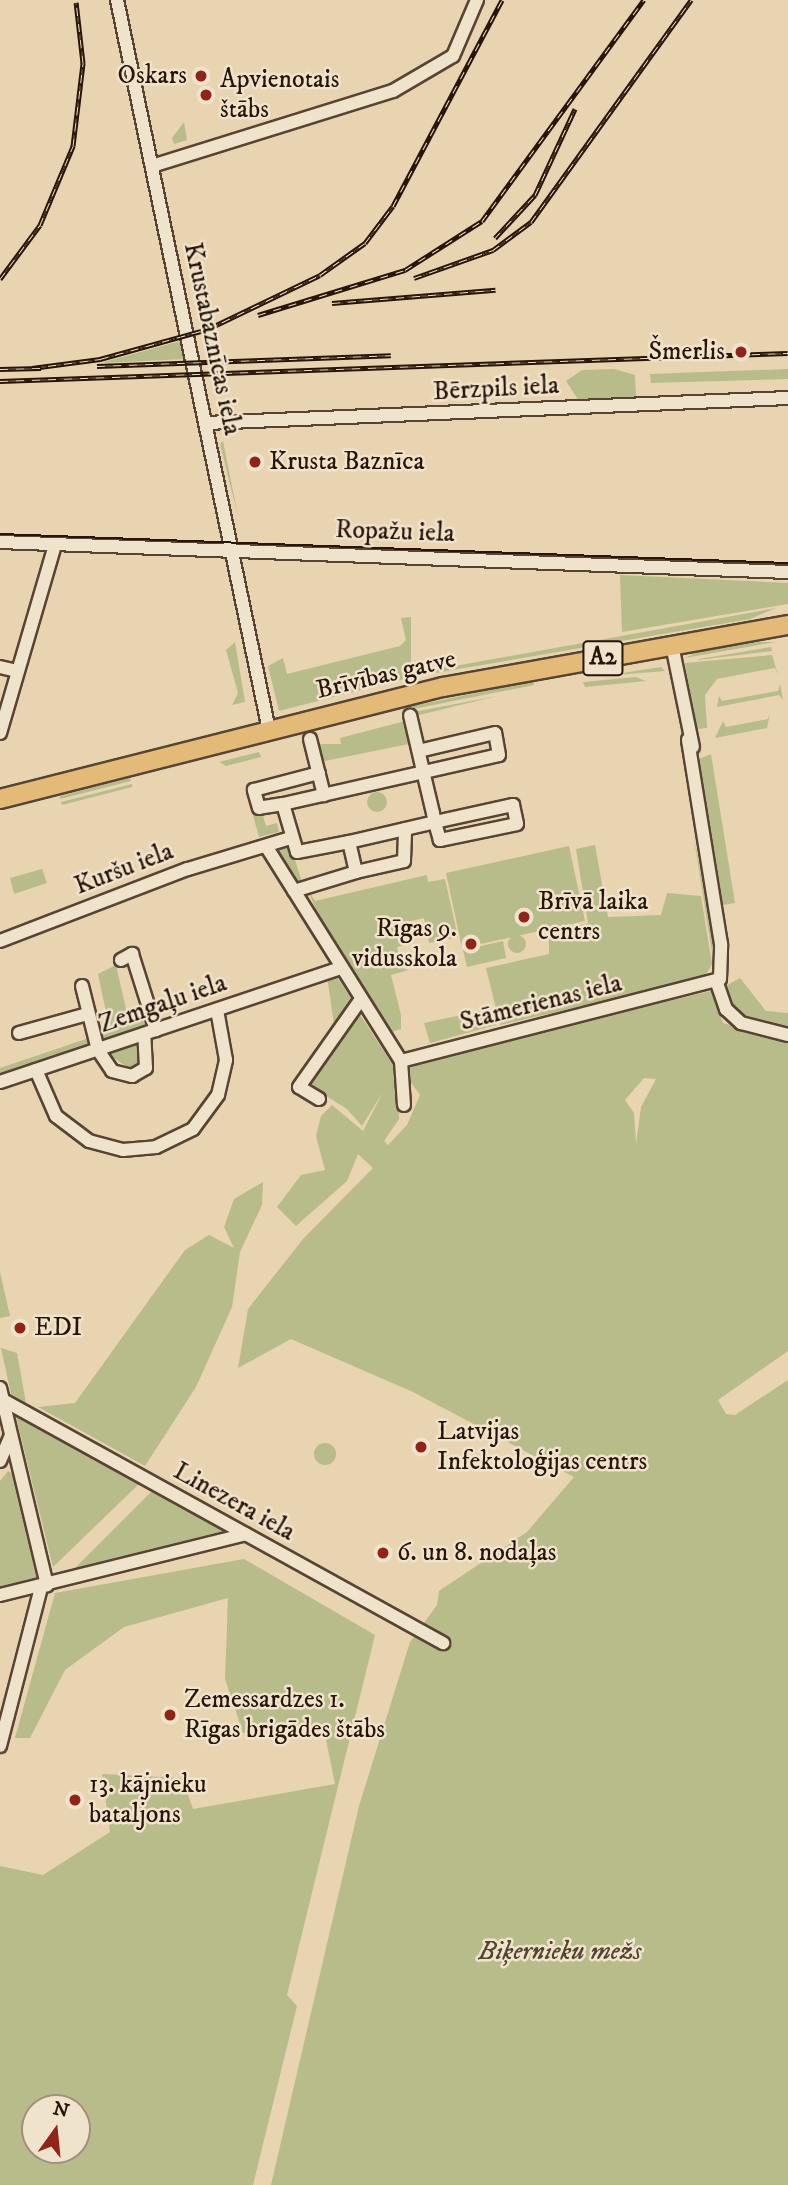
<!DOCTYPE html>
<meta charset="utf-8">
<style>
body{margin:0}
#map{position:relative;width:788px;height:2185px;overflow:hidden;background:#e8d4b0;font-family:"IM FELL DW Pica",serif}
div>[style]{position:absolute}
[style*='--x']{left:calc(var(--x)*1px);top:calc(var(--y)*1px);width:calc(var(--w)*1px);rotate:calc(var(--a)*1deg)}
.green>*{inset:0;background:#b7bc8a}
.round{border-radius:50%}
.roads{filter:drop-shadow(2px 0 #584433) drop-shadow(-2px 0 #584433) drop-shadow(0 2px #584433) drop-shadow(0 -2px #584433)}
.minor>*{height:12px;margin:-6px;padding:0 6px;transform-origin:6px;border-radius:6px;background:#f0e3cc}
.highway>*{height:18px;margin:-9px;padding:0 9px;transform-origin:9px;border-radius:9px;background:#e4ba78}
.tram>*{height:2px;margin:-1px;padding:0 1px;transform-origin:1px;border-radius:1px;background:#281409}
.rail>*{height:5px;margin-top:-2.5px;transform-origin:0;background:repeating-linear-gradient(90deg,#f0e3cc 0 8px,#281409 0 16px);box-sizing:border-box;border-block:2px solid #281409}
.dots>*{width:19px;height:19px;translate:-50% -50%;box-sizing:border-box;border:4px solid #f0e3cc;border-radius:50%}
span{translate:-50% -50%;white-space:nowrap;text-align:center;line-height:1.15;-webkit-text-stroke:5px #f0e3cc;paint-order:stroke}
.shield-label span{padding:2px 5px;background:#f0e3cc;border:2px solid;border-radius:5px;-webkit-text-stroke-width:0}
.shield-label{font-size:24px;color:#281409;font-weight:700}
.poi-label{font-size:26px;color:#281409}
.right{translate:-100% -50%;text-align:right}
.left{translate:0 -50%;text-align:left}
.street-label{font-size:26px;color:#281409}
.park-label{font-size:26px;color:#534630;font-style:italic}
.north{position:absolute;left:21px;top:2094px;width:70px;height:70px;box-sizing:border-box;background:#f0e3cc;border:2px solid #a0907e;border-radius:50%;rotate:15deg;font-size:19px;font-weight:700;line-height:28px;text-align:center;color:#281409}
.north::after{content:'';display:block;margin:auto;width:24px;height:32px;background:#8f2418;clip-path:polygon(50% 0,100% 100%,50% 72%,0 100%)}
</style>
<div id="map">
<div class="green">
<i style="clip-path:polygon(184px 122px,187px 140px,174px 144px,172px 138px)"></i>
<i style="clip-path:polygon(180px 341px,184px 359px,105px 363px,104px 362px)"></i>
<i style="clip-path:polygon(614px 369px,635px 375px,636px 398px,579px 401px,566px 381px,582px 370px)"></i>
<i style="clip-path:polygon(788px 369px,788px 379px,651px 383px,650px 374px)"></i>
<i style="clip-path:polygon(223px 441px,238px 516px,220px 444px)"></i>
<i style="clip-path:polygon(620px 575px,788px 583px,788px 604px,622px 632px)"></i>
<i style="clip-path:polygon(776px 608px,750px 619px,412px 677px,279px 711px,268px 666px,283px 658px,287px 674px,400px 646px,406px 640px,401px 618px,411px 617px,411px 674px)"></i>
<i style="clip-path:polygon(235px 642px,245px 702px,232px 705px,238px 693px,226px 650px)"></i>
<i style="clip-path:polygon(758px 642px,775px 642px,685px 658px,697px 652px)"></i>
<i style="clip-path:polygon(771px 647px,772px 651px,698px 660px,699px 659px)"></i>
<i style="clip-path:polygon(772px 655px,778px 675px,775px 668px,717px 679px,705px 695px,707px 728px,696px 729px,685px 663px)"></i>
<i style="clip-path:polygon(661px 667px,665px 671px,603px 676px)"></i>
<i style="clip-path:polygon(636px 677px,646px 681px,585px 687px,583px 682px)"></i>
<i style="clip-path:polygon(533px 681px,534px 685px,413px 709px,413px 706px)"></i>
<i style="clip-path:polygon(780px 684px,783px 700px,779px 695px,717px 707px,719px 696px,722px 701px,778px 691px)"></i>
<i style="clip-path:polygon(497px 696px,415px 716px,414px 712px)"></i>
<i style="clip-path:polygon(770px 713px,767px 728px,715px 738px,723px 721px,726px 727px,768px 719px)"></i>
<i style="clip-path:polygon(409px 720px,414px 743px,320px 762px,315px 744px,341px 744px,340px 738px)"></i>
<i style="clip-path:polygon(259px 752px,261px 757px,226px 766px,219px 762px)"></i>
<i style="clip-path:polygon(711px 754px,735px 903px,723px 905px,699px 759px)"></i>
<i style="clip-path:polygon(130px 778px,131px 781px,60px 799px,60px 796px)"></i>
<i style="clip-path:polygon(132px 784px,132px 787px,62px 805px,61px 802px)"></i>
<i class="round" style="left:367px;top:792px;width:20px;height:20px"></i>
<i style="clip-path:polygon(262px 812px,266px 826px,277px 823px,279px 832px,259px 837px,253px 815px)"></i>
<i style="clip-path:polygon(693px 832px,717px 959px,716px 974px,713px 959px)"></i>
<i style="clip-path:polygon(289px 841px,302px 882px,295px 884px,274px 852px)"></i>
<i style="clip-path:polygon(595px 845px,608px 917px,661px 915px,667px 893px,701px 896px,712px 964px,704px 978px,500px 1025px,486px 968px,549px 954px,549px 933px,588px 923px,576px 849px)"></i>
<i style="clip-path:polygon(569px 846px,585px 921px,462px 948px,446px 873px)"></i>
<i style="clip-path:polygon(42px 869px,47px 883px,14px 894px,10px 878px)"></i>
<i style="clip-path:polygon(427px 875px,428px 882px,445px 879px,458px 937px,429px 943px,424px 918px,406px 922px,411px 943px,397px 947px,401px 968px,409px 970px,391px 975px,401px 1015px,401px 1029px,392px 1032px,321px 922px,307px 888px,315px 901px)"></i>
<i class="round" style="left:508px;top:935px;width:18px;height:18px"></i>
<i style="clip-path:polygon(503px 941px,506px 958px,467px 967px,463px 950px)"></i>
<i style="clip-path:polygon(116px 965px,129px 1022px,142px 1021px,140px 1009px,146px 1008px,148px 1027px,101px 1043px,98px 1033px,110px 1031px,98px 974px)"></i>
<i style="clip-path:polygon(334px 972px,352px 1000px,334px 1025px,327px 976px)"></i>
<i style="clip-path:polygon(740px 978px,766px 1011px,788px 1013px,788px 1032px,732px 1010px,724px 987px)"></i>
<i style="clip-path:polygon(evenodd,711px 991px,723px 1023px,788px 1041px,788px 1351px,718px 1400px,726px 1414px,735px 1415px,788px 1380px,788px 2185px,271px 2185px,359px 1806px,410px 1642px,437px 1605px,439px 1591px,527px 1532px,574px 1477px,413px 1392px,291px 1339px,238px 1368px,248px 1309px,303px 1239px,373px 1168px,358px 1154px,347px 1181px,296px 1226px,277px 1207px,301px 1175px,325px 1170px,316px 1136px,321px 1116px,332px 1105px,363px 1131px,383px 1092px,362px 1126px,347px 1109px,307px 1084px,355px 1007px,397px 1071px,399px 1119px,384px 1141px,388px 1145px,407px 1125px,420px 1095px,407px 1077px,412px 1062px,711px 991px,644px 1078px,656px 1079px,641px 1107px,636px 1144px,634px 1113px,625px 1100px,644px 1078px)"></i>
<i style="clip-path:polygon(490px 1009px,496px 1025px,430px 1043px,424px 1023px)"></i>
<i style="clip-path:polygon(89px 1038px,89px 1047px,0 1077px,0 1068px)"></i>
<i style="clip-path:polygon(142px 1039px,148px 1059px,133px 1071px,104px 1051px)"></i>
<i style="clip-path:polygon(263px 1182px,262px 1205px,240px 1252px,232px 1307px,196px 1387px,145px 1466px,38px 1407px,75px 1403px,185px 1250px,209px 1235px,234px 1248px,224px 1227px,234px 1199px)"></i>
<i style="clip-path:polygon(0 1272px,10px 1316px,0 1318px)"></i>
<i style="clip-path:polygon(1px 1348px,17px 1353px,26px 1403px,11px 1394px)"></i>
<i style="clip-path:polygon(19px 1412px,140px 1483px,53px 1567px,15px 1413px)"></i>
<i class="round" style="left:314px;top:1443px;width:22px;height:22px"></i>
<i style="clip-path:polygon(8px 1471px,15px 1475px,38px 1584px,0 1590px,0 1481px)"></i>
<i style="clip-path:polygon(153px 1490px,224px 1531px,74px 1569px)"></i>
<i style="clip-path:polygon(evenodd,244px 1559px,375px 1635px,287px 1995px,297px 2006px,253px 2185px,0 2185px,0 1866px,43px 1875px,110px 1832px,102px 1774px,182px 1778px,193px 1809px,335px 1784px,323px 1725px,243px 1733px,225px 1679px,228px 1598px,124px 1627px,65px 1670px,30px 1738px,15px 1738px,55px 1593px,244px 1559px,35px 2108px,77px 2108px,77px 2150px,35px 2150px,35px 2108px)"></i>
</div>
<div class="roads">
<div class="minor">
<i style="--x:117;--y:0;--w:746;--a:78.24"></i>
<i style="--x:152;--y:166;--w:252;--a:-17.3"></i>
<i style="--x:393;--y:91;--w:69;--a:-30.3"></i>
<i style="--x:453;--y:56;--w:61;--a:-66.8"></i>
<i style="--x:206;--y:423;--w:583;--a:-2.46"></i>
<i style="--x:0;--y:542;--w:789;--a:2.18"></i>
<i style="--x:672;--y:645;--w:104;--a:78.4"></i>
<i style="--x:0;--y:667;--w:18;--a:13"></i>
<i style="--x:0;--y:733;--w:196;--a:-73.7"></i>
<i style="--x:310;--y:739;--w:58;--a:76"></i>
<i style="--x:283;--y:804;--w:24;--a:171"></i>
<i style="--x:259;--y:808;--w:19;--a:-106"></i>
<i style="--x:254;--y:790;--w:67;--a:-14.7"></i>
<i style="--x:349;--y:842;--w:88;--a:-13.1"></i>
<i style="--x:435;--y:822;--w:80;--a:-12.3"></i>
<i style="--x:513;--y:805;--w:19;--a:78"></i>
<i style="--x:517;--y:824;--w:79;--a:168.3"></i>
<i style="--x:440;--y:840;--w:19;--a:-106"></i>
<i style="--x:435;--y:822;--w:9;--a:-103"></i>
<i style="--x:433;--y:813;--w:43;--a:-103.4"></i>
<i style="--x:423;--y:771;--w:57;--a:-103.1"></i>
<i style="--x:266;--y:846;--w:254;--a:57.9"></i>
<i style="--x:356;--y:872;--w:49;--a:-12.9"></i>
<i style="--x:404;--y:861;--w:32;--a:-88"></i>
<i style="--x:294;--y:891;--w:65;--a:-17"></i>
<i style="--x:356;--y:872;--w:31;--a:-103"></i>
<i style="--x:349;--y:842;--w:53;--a:169.1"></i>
<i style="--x:297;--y:852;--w:50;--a:-106.3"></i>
<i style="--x:283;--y:804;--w:221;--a:-12.8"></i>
<i style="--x:499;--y:755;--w:22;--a:-100"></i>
<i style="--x:495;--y:733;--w:78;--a:166.7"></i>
<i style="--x:0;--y:941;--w:201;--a:-21"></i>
<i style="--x:188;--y:869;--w:108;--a:-16.8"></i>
<i style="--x:121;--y:960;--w:13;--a:-29"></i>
<i style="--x:132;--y:954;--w:80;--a:72.5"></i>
<i style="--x:717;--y:983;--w:28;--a:71"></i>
<i style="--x:726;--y:1009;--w:21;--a:43"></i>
<i style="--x:741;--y:1023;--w:49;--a:14.3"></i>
<i style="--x:82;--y:986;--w:66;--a:76"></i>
<i style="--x:98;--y:1050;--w:25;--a:56"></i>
<i style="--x:112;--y:1071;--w:21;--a:14"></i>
<i style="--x:132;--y:1076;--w:16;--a:-30"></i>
<i style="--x:146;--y:1068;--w:34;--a:-93"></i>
<i style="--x:19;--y:1033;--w:71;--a:-15.6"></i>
<i style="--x:401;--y:1061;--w:329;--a:-14.4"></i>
<i style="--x:720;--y:979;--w:35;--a:-88"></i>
<i style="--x:721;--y:944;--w:207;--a:-99.2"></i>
<i style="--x:401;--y:1061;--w:44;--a:86.1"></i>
<i style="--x:36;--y:1070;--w:50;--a:66.5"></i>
<i style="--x:56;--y:1116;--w:41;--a:37.1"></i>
<i style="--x:89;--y:1141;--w:35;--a:15"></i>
<i style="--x:123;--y:1150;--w:33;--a:-5"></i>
<i style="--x:156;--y:1147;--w:41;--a:-25.9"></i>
<i style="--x:193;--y:1129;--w:42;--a:-53.7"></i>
<i style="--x:218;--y:1095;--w:36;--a:-77"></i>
<i style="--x:226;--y:1060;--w:51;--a:-100.2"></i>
<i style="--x:0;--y:1082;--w:360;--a:-18.5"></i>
<i style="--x:319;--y:1099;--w:23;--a:-149"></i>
<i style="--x:299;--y:1087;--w:108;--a:-54.8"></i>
<i style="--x:0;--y:1388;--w:203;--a:76.6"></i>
<i style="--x:3;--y:1400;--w:503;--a:28.91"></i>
<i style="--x:0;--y:1461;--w:26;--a:-67"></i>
<i style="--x:0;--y:1595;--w:253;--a:-13.9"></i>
<i style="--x:0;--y:1746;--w:164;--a:-75.5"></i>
</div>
<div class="highway">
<i style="--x:0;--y:799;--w:457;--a:-14.2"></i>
<i style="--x:443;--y:687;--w:351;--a:-10.2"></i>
</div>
</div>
<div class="tram">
<i style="--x:0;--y:534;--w:789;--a:2.11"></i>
</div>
<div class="rail">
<i style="--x:495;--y:238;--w:59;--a:-47.1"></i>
<i style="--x:535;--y:195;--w:95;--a:-65.1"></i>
<i style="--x:414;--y:278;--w:84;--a:-19.5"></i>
<i style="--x:493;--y:250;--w:47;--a:-36.4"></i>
<i style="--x:531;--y:222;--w:274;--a:-54.2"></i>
<i style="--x:0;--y:279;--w:67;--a:-53.5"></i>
<i style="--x:40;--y:225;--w:86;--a:-67.3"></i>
<i style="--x:73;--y:146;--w:84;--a:-83.1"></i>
<i style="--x:83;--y:63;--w:61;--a:-96.5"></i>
<i style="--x:332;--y:303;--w:164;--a:-4.6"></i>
<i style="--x:258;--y:315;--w:154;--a:-17"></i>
<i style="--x:405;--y:270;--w:91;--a:-32.5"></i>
<i style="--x:482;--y:221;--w:274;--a:-53.8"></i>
<i style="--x:97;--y:366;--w:294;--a:-2.1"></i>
<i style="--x:32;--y:368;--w:69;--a:-7.5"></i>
<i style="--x:100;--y:359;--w:112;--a:-15.5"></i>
<i style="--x:208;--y:329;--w:124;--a:-25.7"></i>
<i style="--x:320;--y:275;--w:55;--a:-35.4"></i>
<i style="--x:365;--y:243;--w:46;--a:-52.9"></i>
<i style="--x:393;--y:206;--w:233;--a:-62.1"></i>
<i style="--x:0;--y:369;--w:41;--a:-1.4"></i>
<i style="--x:0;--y:381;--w:788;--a:-2.04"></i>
</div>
<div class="dots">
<i style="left:201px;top:76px;background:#8f2418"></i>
<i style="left:206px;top:95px;background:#8f2418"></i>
<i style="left:741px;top:352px;background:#8f2418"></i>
<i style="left:255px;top:462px;background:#8f2418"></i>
<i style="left:524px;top:917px;background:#8f2418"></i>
<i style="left:471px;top:944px;background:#8f2418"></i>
<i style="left:20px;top:1328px;background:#8f2418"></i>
<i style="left:421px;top:1447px;background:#8f2418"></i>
<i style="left:383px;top:1553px;background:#8f2418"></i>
<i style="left:170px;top:1715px;background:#8f2418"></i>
<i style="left:75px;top:1800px;background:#8f2418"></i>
</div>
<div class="shield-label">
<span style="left:603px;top:658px">A2</span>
</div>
<div class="poi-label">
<span class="right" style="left:187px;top:76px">Oskars</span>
<span class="left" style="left:220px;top:95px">Apvienotais<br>štābs</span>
<span class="right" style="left:725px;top:352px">Šmerlis</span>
<span class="left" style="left:269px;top:462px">Krusta Baznīca</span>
<span class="left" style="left:538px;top:917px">Brīvā laika<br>centrs</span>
<span class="right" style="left:457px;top:944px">Rīgas 9.<br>vidusskola</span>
<span class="left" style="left:34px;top:1328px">EDI</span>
<span class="left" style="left:437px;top:1447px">Latvijas<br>Infektoloģijas centrs</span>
<span class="left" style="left:397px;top:1553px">6. un 8. nodaļas</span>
<span class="left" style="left:184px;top:1715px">Zemessardzes 1.<br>Rīgas brigādes štābs</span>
<span class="left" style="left:89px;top:1800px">13. kājnieku<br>bataljons</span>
</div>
<div class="street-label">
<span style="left:212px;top:339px;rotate:78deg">Krustabaznīcas iela</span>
<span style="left:496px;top:389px;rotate:-3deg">Bērzpils iela</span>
<span style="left:395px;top:532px;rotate:2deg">Ropažu iela</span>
<span style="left:386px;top:675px;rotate:-13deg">Brīvības gatve</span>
<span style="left:124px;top:869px;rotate:-21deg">Kuršu iela</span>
<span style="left:541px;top:1003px;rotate:-14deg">Stāmerienas iela</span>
<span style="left:163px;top:1004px;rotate:-19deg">Zemgaļu iela</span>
<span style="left:234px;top:1502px;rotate:29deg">Linezera iela</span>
</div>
<div class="park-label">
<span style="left:560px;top:1952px">Biķernieku mežs</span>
</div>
<div class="north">N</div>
</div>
